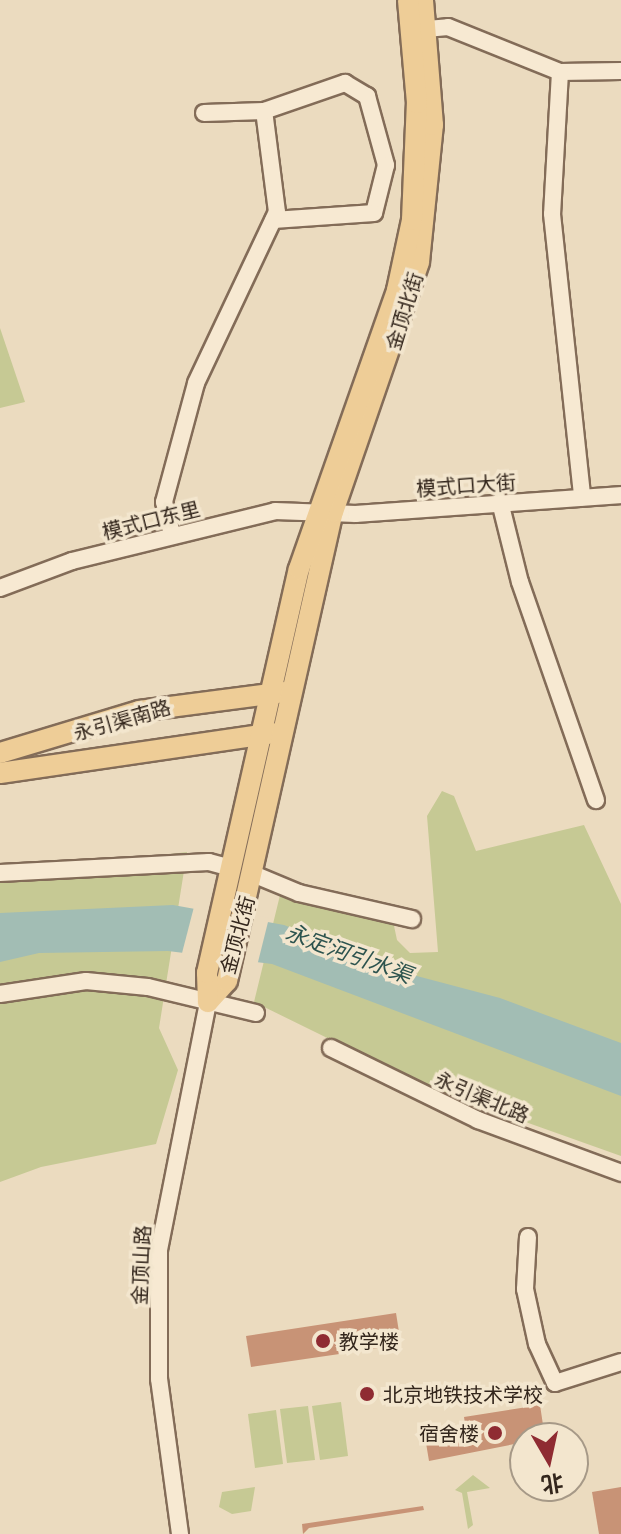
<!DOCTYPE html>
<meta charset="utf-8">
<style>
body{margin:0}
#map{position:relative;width:621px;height:1534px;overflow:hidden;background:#ebdbbf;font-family:"IBM Plex Serif","Noto Sans SC",serif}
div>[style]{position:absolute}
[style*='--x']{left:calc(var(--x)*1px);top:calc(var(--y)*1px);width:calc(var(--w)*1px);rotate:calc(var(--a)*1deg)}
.green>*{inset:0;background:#c6c994}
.water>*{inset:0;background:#a2bdb4}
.pier>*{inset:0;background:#ebdbbf}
.building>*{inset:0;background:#c89376}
.roads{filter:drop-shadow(2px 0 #836c58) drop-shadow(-2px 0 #836c58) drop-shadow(0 2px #836c58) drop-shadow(0 -2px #836c58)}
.minor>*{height:16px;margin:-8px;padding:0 8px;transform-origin:8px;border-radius:8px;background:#f7e9d2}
.major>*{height:20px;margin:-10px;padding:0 10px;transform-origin:10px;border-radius:10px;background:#eecd97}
.dots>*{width:22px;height:22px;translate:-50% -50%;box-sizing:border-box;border:4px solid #f3e6ce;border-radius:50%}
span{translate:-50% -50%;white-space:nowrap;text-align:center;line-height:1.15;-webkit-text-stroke:7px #f3e6ce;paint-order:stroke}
.street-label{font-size:20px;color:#33261c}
.poi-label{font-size:20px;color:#33261c}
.left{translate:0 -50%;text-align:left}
.right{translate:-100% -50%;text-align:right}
.water-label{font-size:22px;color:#2c534e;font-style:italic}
.north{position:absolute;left:509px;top:1422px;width:80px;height:80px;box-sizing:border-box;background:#f3e6ce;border:2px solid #a69987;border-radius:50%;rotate:171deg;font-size:22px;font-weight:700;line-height:32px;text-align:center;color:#33261c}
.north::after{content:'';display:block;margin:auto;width:28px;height:36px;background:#8f2b32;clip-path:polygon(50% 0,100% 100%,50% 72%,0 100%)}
</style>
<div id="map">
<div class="green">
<i style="clip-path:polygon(0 328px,25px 402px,0 408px)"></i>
<i style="clip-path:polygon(442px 791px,454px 796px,476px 851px,584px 825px,621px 904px,621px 1156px,425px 1086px,254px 1002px,281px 891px,393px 921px,397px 940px,410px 953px,438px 952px,427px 816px)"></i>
<i style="clip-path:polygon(187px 852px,159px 1028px,178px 1070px,156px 1144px,41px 1167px,0 1182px,0 875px)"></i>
<i style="clip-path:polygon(341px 1402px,348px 1456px,320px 1460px,312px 1406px)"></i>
<i style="clip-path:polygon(308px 1406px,315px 1460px,287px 1463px,280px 1409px)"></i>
<i style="clip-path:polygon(276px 1410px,283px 1464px,255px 1468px,248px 1414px)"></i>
<i style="clip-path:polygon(473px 1475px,490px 1488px,467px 1492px,473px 1525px,468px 1529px,462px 1493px,455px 1490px)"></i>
<i style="clip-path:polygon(255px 1487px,251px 1511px,232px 1514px,219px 1507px,222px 1492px)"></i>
</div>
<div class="water">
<i style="clip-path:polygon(173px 905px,284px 925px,413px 975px,500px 998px,621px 1043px,621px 1096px,272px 964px,168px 951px,39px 953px,0 962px,0 913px)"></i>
</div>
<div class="pier">
<i style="clip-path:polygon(195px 903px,269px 918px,257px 966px,181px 957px)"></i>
</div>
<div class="building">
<i style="clip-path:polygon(396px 1313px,401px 1345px,251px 1367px,246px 1336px)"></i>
<i style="clip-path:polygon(540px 1405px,545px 1438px,429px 1461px,425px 1437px,466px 1430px,464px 1417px)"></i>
<i style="clip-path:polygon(621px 1487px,621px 1534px,599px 1534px,592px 1492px)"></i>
<i style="clip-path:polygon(423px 1506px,424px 1510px,309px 1528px,303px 1534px,302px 1524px)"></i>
</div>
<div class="roads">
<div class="minor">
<i style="--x:415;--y:30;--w:33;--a:-5"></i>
<i style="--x:448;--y:27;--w:121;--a:21.9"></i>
<i style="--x:560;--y:72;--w:61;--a:-0.9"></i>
<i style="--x:560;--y:72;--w:142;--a:93.2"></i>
<i style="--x:552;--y:214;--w:285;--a:83.9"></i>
<i style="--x:264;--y:111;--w:86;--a:-19.1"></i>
<i style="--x:345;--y:83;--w:26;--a:31"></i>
<i style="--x:367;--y:96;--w:72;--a:74.6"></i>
<i style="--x:386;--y:165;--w:49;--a:104"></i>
<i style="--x:374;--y:213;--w:101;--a:176"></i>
<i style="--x:500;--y:502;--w:82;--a:76"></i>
<i style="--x:520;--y:582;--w:231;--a:70.8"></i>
<i style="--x:172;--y:534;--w:33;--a:-104"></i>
<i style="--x:164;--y:502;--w:123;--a:-74.9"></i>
<i style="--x:196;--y:383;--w:189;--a:-64.7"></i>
<i style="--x:277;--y:212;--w:102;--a:-97.3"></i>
<i style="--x:264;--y:111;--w:60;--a:178.1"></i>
<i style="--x:0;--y:588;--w:77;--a:-20.6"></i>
<i style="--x:72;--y:561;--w:209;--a:-13.8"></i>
<i style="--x:275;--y:511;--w:81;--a:2.1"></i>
<i style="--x:356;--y:514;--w:266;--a:-4.1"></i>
<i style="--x:0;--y:873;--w:209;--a:-3"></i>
<i style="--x:209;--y:862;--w:24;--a:15"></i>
<i style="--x:253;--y:874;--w:50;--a:22.4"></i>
<i style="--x:299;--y:893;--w:116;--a:13"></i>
<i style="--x:0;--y:994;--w:87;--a:-8.6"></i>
<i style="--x:86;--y:981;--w:62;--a:5.5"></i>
<i style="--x:148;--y:987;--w:111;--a:13.5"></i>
<i style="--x:331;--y:1048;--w:164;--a:26.1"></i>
<i style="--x:478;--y:1120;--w:153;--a:20.3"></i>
<i style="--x:528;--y:1237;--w:52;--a:93.3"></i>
<i style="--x:525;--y:1289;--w:56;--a:77.7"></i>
<i style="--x:537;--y:1344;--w:43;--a:65.2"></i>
<i style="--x:555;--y:1383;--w:69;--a:-17.7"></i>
<i style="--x:180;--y:1534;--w:156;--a:-97.7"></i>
<i style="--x:159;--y:1379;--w:129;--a:-90"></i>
<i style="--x:159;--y:1250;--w:253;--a:-78.8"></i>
</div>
<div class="major">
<i style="--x:0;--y:753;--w:145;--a:-16.8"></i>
<i style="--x:139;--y:711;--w:148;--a:-7.4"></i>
<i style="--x:0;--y:773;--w:276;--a:-8.3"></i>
<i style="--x:208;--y:1002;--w:28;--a:-48"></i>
<i style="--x:227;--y:981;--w:481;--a:-77.3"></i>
<i style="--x:333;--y:512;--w:264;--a:-71"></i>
<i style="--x:419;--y:262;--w:138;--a:-84.2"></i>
<i style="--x:433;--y:125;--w:125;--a:-94.6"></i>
<i style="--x:208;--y:1002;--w:29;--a:-92"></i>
<i style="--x:207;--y:973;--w:414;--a:-77.2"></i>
<i style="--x:299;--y:569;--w:296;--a:-70.6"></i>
<i style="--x:397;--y:290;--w:72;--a:-77.9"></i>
<i style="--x:412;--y:220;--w:117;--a:-87.6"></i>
<i style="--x:417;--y:103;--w:103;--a:-95"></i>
</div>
</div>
<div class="dots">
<i style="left:323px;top:1341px;background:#8f2b32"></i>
<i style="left:367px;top:1394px;background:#8f2b32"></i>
<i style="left:495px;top:1433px;background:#8f2b32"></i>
</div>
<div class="street-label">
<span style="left:404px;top:311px;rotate:-73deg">金顶北街</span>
<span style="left:466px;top:485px;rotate:-4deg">模式口大街</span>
<span style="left:151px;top:520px;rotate:-14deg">模式口东里</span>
<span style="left:122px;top:720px;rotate:-16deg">永引渠南路</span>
<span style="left:237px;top:935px;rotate:-75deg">金顶北街</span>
<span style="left:482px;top:1097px;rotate:23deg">永引渠北路</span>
<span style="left:141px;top:1265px;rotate:-87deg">金顶山路</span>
</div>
<div class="poi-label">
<span class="left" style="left:339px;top:1341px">教学楼</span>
<span class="left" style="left:383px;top:1394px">北京地铁技术学校</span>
<span class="right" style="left:479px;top:1433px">宿舍楼</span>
</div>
<div class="water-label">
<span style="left:349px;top:953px;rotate:20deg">永定河引水渠</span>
</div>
<div class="north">北</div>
</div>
